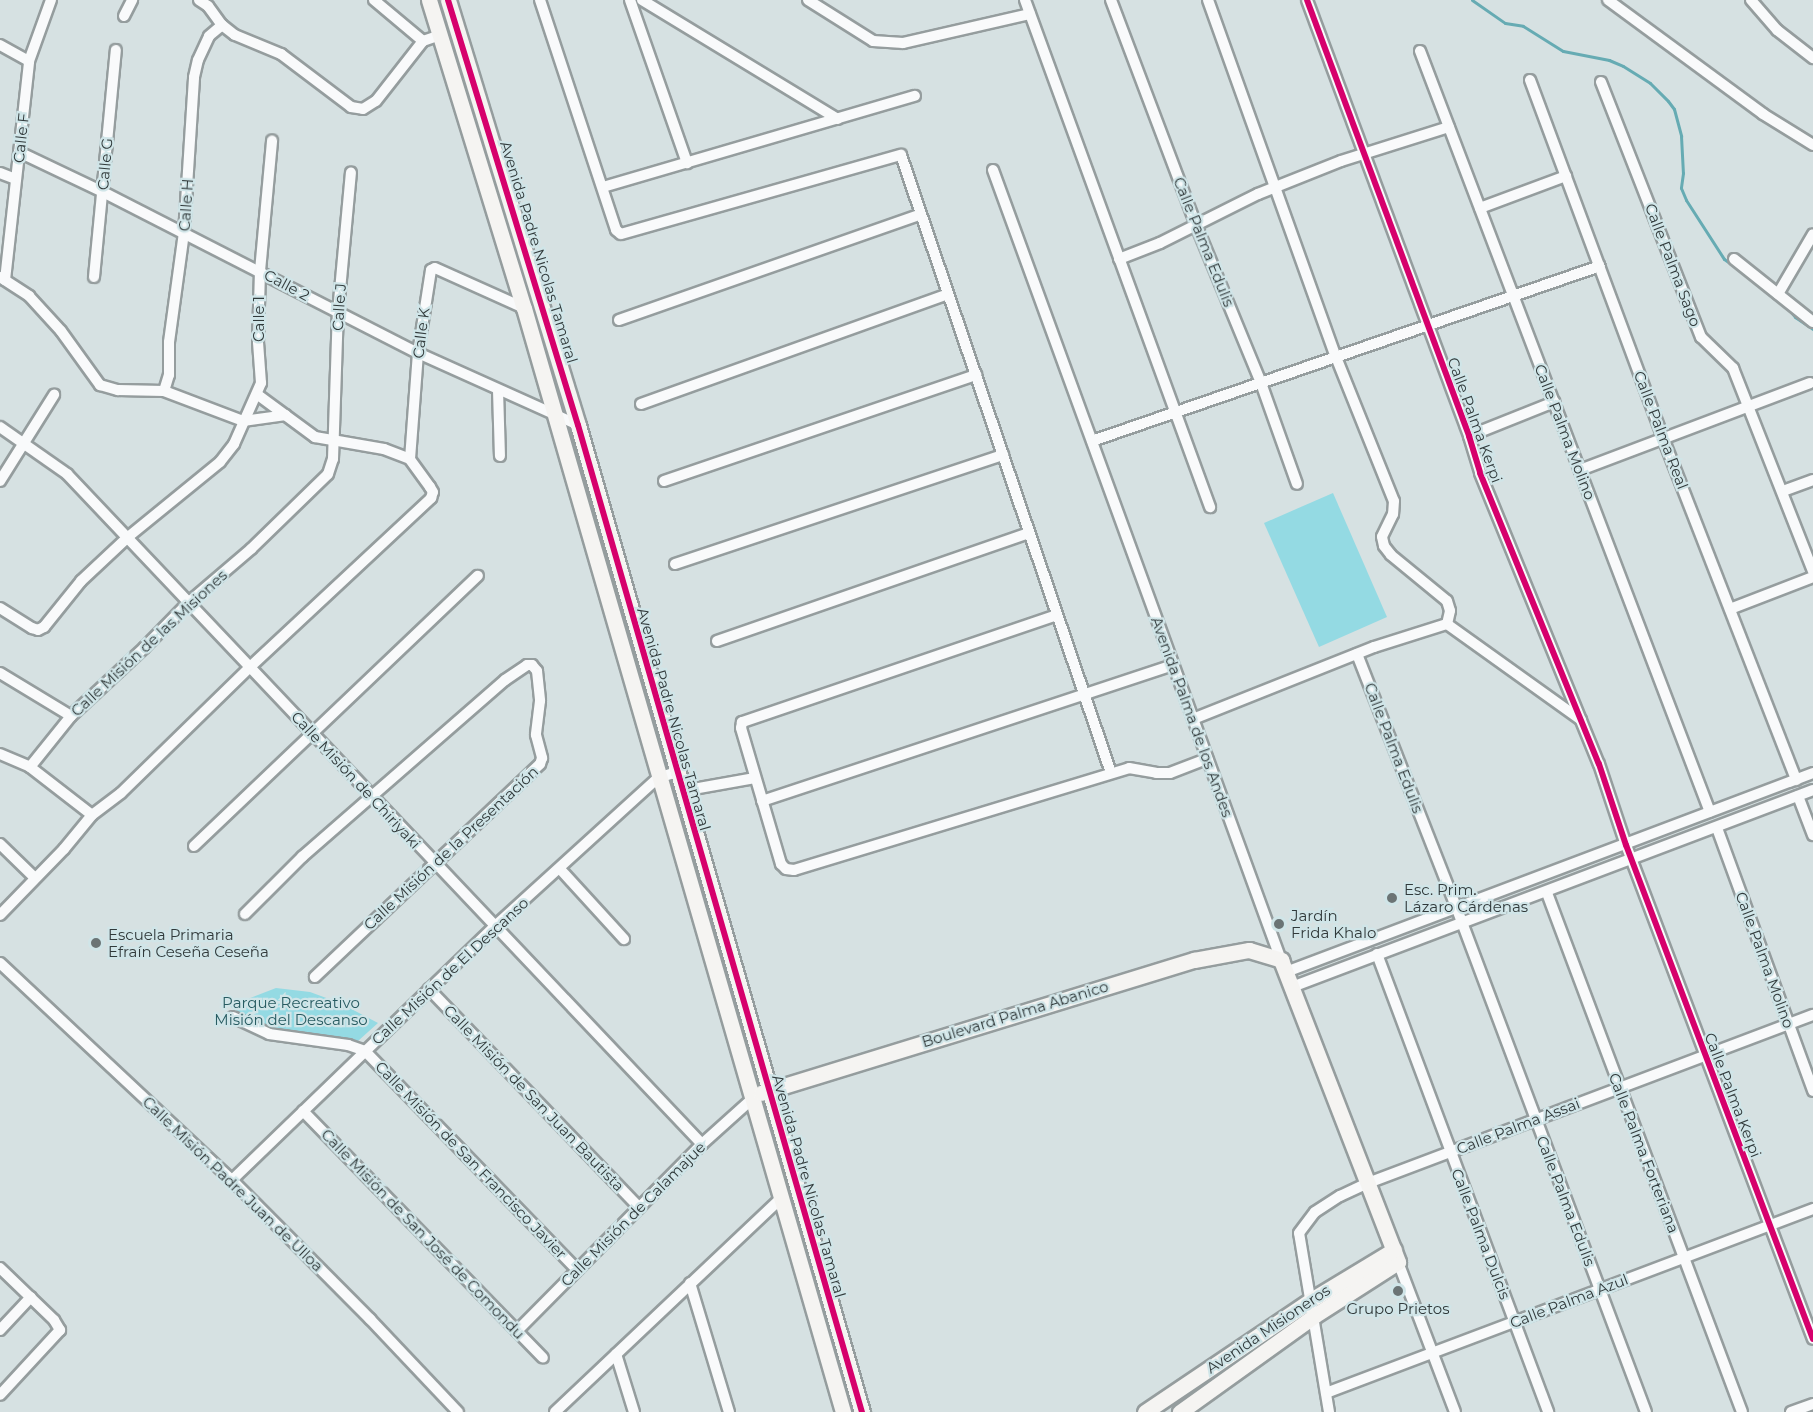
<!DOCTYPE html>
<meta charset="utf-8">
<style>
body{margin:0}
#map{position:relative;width:1813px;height:1412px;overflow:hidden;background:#d6e1e2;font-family:Montserrat,sans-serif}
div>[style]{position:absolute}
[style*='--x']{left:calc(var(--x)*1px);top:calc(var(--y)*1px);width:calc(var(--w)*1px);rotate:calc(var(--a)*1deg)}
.green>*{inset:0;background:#94dae3}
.stream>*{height:3px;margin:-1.5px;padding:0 1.5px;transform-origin:1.5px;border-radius:1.5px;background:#66abb3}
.roads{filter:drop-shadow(2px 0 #959d9e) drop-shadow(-2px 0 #959d9e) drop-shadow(0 2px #959d9e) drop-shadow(0 -2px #959d9e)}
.street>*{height:10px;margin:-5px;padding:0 5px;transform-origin:5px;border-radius:5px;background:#f9fafb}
.secondary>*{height:15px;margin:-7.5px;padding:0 7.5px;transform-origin:7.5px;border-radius:7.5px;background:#f5f4f2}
.cycleway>*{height:6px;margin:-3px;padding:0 3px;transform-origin:3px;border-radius:3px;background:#d6006c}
.dots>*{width:16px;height:16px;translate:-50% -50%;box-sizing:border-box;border:3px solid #d0e5e8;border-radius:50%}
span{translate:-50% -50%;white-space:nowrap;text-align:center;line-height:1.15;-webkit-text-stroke:4.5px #d0e5e8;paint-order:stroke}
.street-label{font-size:15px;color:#313a3b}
.poi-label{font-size:15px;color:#313a3b}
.left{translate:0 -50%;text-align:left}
.park-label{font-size:15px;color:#285c62}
</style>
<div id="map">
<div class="green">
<i style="clip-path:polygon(1333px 493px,1387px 617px,1319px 647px,1264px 523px)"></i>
<i style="clip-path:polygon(276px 988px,310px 992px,340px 1003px,378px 1023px,358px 1041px,270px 1030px,248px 1022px,230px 1006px)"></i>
</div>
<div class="stream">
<i style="--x:1472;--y:0;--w:40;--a:34.9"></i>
<i style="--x:1505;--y:23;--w:18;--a:9"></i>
<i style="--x:1523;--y:26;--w:47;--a:32"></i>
<i style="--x:1563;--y:51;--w:47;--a:11.1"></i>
<i style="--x:1609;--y:60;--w:15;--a:23"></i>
<i style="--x:1623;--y:66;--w:32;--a:32"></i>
<i style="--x:1650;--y:83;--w:25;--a:45"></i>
<i style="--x:1668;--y:101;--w:10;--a:53"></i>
<i style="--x:1674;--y:109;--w:28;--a:75"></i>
<i style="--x:1681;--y:136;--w:37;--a:87"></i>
<i style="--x:1683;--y:173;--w:15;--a:98"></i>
<i style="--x:1681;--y:188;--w:13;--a:67"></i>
<i style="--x:1686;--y:200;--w:70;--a:57.2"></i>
<i style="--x:1724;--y:259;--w:19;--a:35"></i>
<i style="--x:1787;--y:307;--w:13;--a:51"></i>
<i style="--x:1795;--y:317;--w:22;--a:34"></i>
</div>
<div class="roads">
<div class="street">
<i style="--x:199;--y:0;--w:11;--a:34"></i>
<i style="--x:208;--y:6;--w:24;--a:54"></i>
<i style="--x:222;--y:25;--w:16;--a:38"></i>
<i style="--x:235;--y:35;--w:50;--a:22.4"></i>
<i style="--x:281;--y:54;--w:88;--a:37.1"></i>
<i style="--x:351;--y:107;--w:12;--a:9"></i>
<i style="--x:363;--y:109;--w:15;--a:-32"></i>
<i style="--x:376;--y:101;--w:76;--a:-51.9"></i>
<i style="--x:374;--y:0;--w:64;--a:39.9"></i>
<i style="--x:423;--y:41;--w:18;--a:-19"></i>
<i style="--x:540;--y:0;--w:242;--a:71.7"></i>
<i style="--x:616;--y:230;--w:6;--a:39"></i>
<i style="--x:621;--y:234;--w:291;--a:-15.8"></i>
<i style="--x:901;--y:155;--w:653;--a:71.23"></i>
<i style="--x:630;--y:0;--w:173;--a:70.7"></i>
<i style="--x:642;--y:0;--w:229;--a:31.3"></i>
<i style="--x:808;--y:0;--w:77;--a:32.2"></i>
<i style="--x:873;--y:41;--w:30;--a:4"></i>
<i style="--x:903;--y:43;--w:130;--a:-12.9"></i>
<i style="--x:1025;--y:0;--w:540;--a:69.95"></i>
<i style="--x:1111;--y:0;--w:241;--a:69.3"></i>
<i style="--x:1196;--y:225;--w:171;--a:67.6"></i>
<i style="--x:1261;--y:383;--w:107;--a:70.4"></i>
<i style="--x:1208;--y:0;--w:379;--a:70.3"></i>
<i style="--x:1336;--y:357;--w:155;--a:68.1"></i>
<i style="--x:1394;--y:501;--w:13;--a:94"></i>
<i style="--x:1393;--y:514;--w:25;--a:116"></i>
<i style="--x:1382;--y:537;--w:9;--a:77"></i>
<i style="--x:1384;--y:546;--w:11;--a:52"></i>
<i style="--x:1391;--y:555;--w:72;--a:39.4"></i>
<i style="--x:1447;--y:601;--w:10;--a:73"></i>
<i style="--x:1450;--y:611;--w:13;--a:103"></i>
<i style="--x:1307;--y:0;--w:465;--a:69.6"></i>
<i style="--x:1469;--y:436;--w:39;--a:73"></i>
<i style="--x:1480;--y:473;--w:314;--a:67.8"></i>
<i style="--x:1599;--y:764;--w:85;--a:71.6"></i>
<i style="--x:1626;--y:845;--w:528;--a:69.27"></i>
<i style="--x:1608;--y:0;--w:192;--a:36.3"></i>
<i style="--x:1763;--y:114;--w:59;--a:31.8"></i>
<i style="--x:1751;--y:0;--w:40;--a:49"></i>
<i style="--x:1777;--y:30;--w:46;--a:37.9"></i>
<i style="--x:124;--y:16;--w:18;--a:-63"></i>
<i style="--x:0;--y:45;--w:33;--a:29"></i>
<i style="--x:1420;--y:51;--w:814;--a:69.14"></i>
<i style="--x:1530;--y:80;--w:382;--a:69.6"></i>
<i style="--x:1663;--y:438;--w:367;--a:68.7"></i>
<i style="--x:1601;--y:82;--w:274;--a:68.6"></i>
<i style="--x:1701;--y:337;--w:45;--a:44.1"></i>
<i style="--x:1733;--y:368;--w:218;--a:68.5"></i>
<i style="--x:19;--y:152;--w:93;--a:25.5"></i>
<i style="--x:103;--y:192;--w:354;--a:27.1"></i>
<i style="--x:418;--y:353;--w:175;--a:24.2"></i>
<i style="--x:993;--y:170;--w:841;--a:69.97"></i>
<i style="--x:0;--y:173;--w:17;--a:21"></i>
<i style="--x:603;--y:187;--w:325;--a:-16.3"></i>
<i style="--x:1480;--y:208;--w:92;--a:-20.4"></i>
<i style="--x:1119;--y:259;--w:44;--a:-21.3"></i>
<i style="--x:1160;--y:243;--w:110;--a:-26.6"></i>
<i style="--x:1258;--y:194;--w:89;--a:-21.7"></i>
<i style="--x:1341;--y:161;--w:113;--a:-17.5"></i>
<i style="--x:1734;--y:259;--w:101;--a:38.6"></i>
<i style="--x:0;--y:277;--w:35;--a:33"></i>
<i style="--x:29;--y:296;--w:47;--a:47.6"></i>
<i style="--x:61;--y:331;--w:67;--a:54.2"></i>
<i style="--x:100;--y:385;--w:19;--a:16"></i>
<i style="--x:118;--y:390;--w:46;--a:1.2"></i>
<i style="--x:164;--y:391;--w:85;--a:20.8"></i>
<i style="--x:243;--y:421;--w:43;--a:-7.9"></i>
<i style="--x:94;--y:277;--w:228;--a:-84.5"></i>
<i style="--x:5;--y:280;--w:220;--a:-83.7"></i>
<i style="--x:29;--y:61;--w:65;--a:-70.2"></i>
<i style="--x:1778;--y:294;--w:69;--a:-59.7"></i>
<i style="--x:619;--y:320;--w:320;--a:-19.3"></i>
<i style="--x:498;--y:390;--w:66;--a:88.3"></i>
<i style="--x:164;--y:391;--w:17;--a:-73"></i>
<i style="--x:169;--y:375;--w:33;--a:-90"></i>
<i style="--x:169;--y:342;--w:110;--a:-82.2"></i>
<i style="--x:184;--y:233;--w:156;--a:-86.3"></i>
<i style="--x:194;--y:77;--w:17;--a:-77"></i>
<i style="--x:198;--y:60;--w:26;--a:-65"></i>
<i style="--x:209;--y:36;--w:17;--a:-40"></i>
<i style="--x:258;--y:395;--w:71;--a:36.4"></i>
<i style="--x:315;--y:437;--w:70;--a:9.9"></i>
<i style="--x:384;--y:449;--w:28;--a:21"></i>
<i style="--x:641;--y:404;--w:326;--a:-19.7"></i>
<i style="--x:0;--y:427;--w:82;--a:35"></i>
<i style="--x:67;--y:474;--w:923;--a:46.54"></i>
<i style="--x:1469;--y:436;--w:92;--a:-21.8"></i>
<i style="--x:1092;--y:441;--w:537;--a:-19.01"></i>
<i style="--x:1580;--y:470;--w:246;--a:-20.7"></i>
<i style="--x:0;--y:481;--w:102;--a:-57.9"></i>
<i style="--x:664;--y:481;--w:330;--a:-18.8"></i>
<i style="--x:1783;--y:491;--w:32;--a:-20"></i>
<i style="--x:675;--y:564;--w:346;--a:-18.4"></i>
<i style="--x:0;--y:608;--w:38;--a:32"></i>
<i style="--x:32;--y:628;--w:6;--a:18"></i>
<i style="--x:38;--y:630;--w:7;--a:-27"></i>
<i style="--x:44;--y:627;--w:59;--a:-51.2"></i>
<i style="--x:81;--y:581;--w:64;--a:-43.1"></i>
<i style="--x:128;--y:537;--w:119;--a:-39.2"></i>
<i style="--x:220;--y:462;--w:23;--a:-52"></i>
<i style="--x:234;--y:444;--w:67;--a:-66.1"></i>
<i style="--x:261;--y:383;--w:41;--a:-94.2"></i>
<i style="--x:258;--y:342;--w:71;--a:-88.4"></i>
<i style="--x:260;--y:271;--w:131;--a:-84.7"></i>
<i style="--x:1730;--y:609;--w:89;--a:-21.1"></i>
<i style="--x:1057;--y:615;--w:333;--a:161.2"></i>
<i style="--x:742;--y:722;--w:6;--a:99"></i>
<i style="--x:741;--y:728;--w:142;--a:73.6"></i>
<i style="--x:781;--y:864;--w:7;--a:45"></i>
<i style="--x:786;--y:869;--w:8;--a:7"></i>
<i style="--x:794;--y:870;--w:350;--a:-16.9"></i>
<i style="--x:1129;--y:768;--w:27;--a:10"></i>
<i style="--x:1156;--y:773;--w:14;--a:0"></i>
<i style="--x:1170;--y:773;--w:40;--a:-21"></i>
<i style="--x:1447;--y:624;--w:165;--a:35.6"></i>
<i style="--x:717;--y:641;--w:330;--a:-19.1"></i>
<i style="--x:1357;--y:654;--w:274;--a:68.6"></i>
<i style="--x:1457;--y:909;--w:537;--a:69.41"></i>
<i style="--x:0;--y:673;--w:83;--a:31.2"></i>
<i style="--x:1193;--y:719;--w:195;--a:-21.7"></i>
<i style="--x:1374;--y:647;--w:77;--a:-17.5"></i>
<i style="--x:0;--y:754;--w:33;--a:23"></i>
<i style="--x:30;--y:767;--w:78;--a:37.7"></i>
<i style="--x:30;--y:767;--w:65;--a:-51.2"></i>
<i style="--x:71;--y:716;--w:100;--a:-43"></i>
<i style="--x:144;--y:648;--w:64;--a:-45.6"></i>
<i style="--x:189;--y:602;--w:82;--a:-40.5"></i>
<i style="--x:251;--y:549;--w:107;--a:-44.2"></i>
<i style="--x:328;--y:474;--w:16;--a:-72"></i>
<i style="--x:333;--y:459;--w:147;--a:-88.1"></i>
<i style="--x:338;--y:312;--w:140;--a:-84.7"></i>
<i style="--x:682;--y:791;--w:74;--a:-10.1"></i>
<i style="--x:1798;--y:796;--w:42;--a:69"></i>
<i style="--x:762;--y:801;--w:433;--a:-18.3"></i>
<i style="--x:1717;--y:828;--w:280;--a:69.9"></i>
<i style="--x:0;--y:844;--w:49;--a:44.2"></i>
<i style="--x:194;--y:846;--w:392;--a:-43.6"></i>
<i style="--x:560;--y:869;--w:95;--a:47.6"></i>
<i style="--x:1547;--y:893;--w:554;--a:69.41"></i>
<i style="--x:245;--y:914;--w:81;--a:-45"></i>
<i style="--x:302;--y:857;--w:269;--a:-41.1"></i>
<i style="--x:505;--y:680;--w:27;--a:-34"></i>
<i style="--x:527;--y:665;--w:5;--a:0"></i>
<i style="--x:532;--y:665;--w:8;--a:50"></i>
<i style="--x:537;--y:671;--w:30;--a:84"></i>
<i style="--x:540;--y:701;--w:34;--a:97"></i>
<i style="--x:536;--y:735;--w:24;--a:75"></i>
<i style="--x:542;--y:758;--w:6;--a:108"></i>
<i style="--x:540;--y:764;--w:310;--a:136.6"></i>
<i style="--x:0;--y:915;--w:92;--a:-45.9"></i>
<i style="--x:64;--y:849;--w:44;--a:-50.5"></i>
<i style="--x:92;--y:815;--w:36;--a:-37"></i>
<i style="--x:121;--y:793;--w:180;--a:-44.3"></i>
<i style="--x:250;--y:667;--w:248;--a:-43"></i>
<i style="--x:431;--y:498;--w:6;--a:-72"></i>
<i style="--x:433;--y:492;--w:6;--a:-121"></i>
<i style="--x:430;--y:487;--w:34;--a:-126"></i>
<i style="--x:410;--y:459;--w:106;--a:-85.7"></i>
<i style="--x:418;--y:353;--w:84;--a:-81.1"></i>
<i style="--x:431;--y:270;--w:4;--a:-27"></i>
<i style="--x:435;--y:268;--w:98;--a:24.2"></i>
<i style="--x:1377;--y:954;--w:489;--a:69.5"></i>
<i style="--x:0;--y:963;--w:318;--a:43.1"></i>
<i style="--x:232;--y:1180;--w:196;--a:45.2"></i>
<i style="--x:370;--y:1319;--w:128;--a:46.6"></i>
<i style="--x:1286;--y:972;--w:563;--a:-20.69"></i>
<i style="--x:1292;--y:987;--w:557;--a:-20.71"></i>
<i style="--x:429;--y:989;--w:303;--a:46.1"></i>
<i style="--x:233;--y:1017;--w:40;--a:25"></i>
<i style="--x:269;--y:1034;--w:80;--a:7.9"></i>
<i style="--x:348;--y:1045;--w:18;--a:19"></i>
<i style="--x:365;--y:1051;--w:305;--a:45.9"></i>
<i style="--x:303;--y:1111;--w:344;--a:45.8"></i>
<i style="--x:232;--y:1180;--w:364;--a:-44"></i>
<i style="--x:494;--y:927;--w:222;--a:-42.3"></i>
<i style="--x:658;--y:778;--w:19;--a:-18"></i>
<i style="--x:1398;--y:1262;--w:160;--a:69.2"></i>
<i style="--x:0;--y:1268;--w:75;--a:43.9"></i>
<i style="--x:54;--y:1320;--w:12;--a:59"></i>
<i style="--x:60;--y:1330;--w:88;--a:132.7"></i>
<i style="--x:690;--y:1283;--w:135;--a:73.2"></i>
<i style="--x:0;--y:1330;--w:45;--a:-46.8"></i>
<i style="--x:517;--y:1331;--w:263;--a:-45.3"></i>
<i style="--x:702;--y:1144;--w:67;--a:-42"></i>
<i style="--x:616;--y:1354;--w:61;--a:72.8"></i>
<i style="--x:1326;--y:1393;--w:521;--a:-20.7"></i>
<i style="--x:555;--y:1412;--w:310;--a:-43.4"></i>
<i style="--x:1329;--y:1412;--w:181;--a:-99.5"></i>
<i style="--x:1299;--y:1233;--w:26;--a:-53"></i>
<i style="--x:1315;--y:1212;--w:30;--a:-33"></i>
<i style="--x:1340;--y:1196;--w:31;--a:-25"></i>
<i style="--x:1368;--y:1183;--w:476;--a:-20.7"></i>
<i style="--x:1791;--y:1412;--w:23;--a:-20"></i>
</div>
<div class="secondary">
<i style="--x:429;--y:0;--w:322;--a:72.9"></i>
<i style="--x:524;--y:308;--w:1149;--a:73.88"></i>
<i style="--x:448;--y:0;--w:444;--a:73"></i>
<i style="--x:578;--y:425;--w:1027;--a:73.95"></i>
<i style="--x:761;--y:1093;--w:453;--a:-17.1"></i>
<i style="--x:1194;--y:960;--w:56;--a:-10.3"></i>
<i style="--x:1249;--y:950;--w:34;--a:17"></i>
<i style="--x:1281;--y:960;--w:324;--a:68.8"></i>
<i style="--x:1398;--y:1262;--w:100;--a:147.3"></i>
<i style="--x:1314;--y:1316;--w:165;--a:144.4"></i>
<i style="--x:1145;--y:1412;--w:200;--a:-34"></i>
<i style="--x:1311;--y:1300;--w:97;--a:-31.1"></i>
</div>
</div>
<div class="cycleway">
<i style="--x:448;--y:0;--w:444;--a:73"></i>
<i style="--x:578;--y:425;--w:1027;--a:73.95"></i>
<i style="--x:1307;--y:0;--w:465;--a:69.6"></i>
<i style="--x:1469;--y:436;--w:39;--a:73"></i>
<i style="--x:1480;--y:473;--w:314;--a:67.8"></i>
<i style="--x:1599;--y:764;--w:85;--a:71.6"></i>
<i style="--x:1626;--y:845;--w:528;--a:69.27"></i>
</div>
<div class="dots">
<i style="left:1392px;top:898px;background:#6b7475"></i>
<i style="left:1279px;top:924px;background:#6b7475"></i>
<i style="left:96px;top:943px;background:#6b7475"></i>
<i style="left:1398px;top:1291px;background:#6b7475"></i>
</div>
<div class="street-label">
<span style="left:21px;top:138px;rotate:-84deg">Calle F</span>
<span style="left:105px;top:164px;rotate:-85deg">Calle G</span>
<span style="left:186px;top:205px;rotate:-86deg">Calle H</span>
<span style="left:1204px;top:242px;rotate:68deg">Calle Palma Edulis</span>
<span style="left:539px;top:252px;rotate:73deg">Avenida Padre Nicolas Tamaral</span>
<span style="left:1673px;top:265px;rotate:69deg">Calle Palma Sago</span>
<span style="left:287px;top:285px;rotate:28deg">Calle 2</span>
<span style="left:339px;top:307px;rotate:-86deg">Calle J</span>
<span style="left:259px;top:319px;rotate:-90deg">Calle 1</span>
<span style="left:421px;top:333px;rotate:-83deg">Calle K</span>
<span style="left:1475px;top:420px;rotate:70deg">Calle Palma Kerpi</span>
<span style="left:1661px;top:430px;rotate:69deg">Calle Palma Real</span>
<span style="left:1565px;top:432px;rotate:69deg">Calle Palma Molino</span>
<span style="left:149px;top:643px;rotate:-43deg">Calle Misión de las Misiones</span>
<span style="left:1192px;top:717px;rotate:70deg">Avenida Palma de los Andes</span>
<span style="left:674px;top:719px;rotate:74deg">Avenida Padre Nicolas Tamaral</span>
<span style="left:1394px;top:748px;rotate:69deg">Calle Palma Edulis</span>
<span style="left:356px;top:780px;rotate:47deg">Calle Misión de Chiriyaki</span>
<span style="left:451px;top:848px;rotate:-43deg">Calle Misión de la Presentación</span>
<span style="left:1765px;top:960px;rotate:70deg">Calle Palma Molino</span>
<span style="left:450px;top:971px;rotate:-43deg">Calle Misión de El Descanso</span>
<span style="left:1015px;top:1014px;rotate:-17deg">Boulevard Palma Abanico</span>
<span style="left:1733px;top:1095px;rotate:69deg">Calle Palma Kerpi</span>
<span style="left:534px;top:1098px;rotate:46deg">Calle Misión de San Juan Bautista</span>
<span style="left:1518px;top:1126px;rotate:-21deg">Calle Palma Assai</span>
<span style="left:1644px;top:1153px;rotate:69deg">Calle Palma Forteriana</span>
<span style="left:471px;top:1160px;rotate:46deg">Calle Misión de San Francisco Javier</span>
<span style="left:233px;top:1184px;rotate:44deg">Calle Misión Padre Juan de Ulloa</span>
<span style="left:809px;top:1186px;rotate:74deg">Avenida Padre Nicolas Tamaral</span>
<span style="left:1566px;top:1201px;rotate:69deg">Calle Palma Edulis</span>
<span style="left:633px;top:1214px;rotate:-45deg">Calle Misión de Calamajue</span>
<span style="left:423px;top:1234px;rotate:46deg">Calle Misión de San José de Comondu</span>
<span style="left:1481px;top:1234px;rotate:69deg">Calle Palma Dulcis</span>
<span style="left:1569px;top:1301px;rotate:-21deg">Calle Palma Azul</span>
<span style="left:1268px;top:1329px;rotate:-34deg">Avenida Misioneros</span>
</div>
<div class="poi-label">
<span class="left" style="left:1404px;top:898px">Esc. Prim.<br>Lázaro Cárdenas</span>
<span class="left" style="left:1291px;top:924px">Jardín<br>Frida Khalo</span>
<span class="left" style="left:108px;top:943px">Escuela Primaria<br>Efraín Ceseña Ceseña</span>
<span style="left:1398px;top:1309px">Grupo Prietos</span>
</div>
<div class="park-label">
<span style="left:291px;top:1011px">Parque Recreativo<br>Misión del Descanso</span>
</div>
</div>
